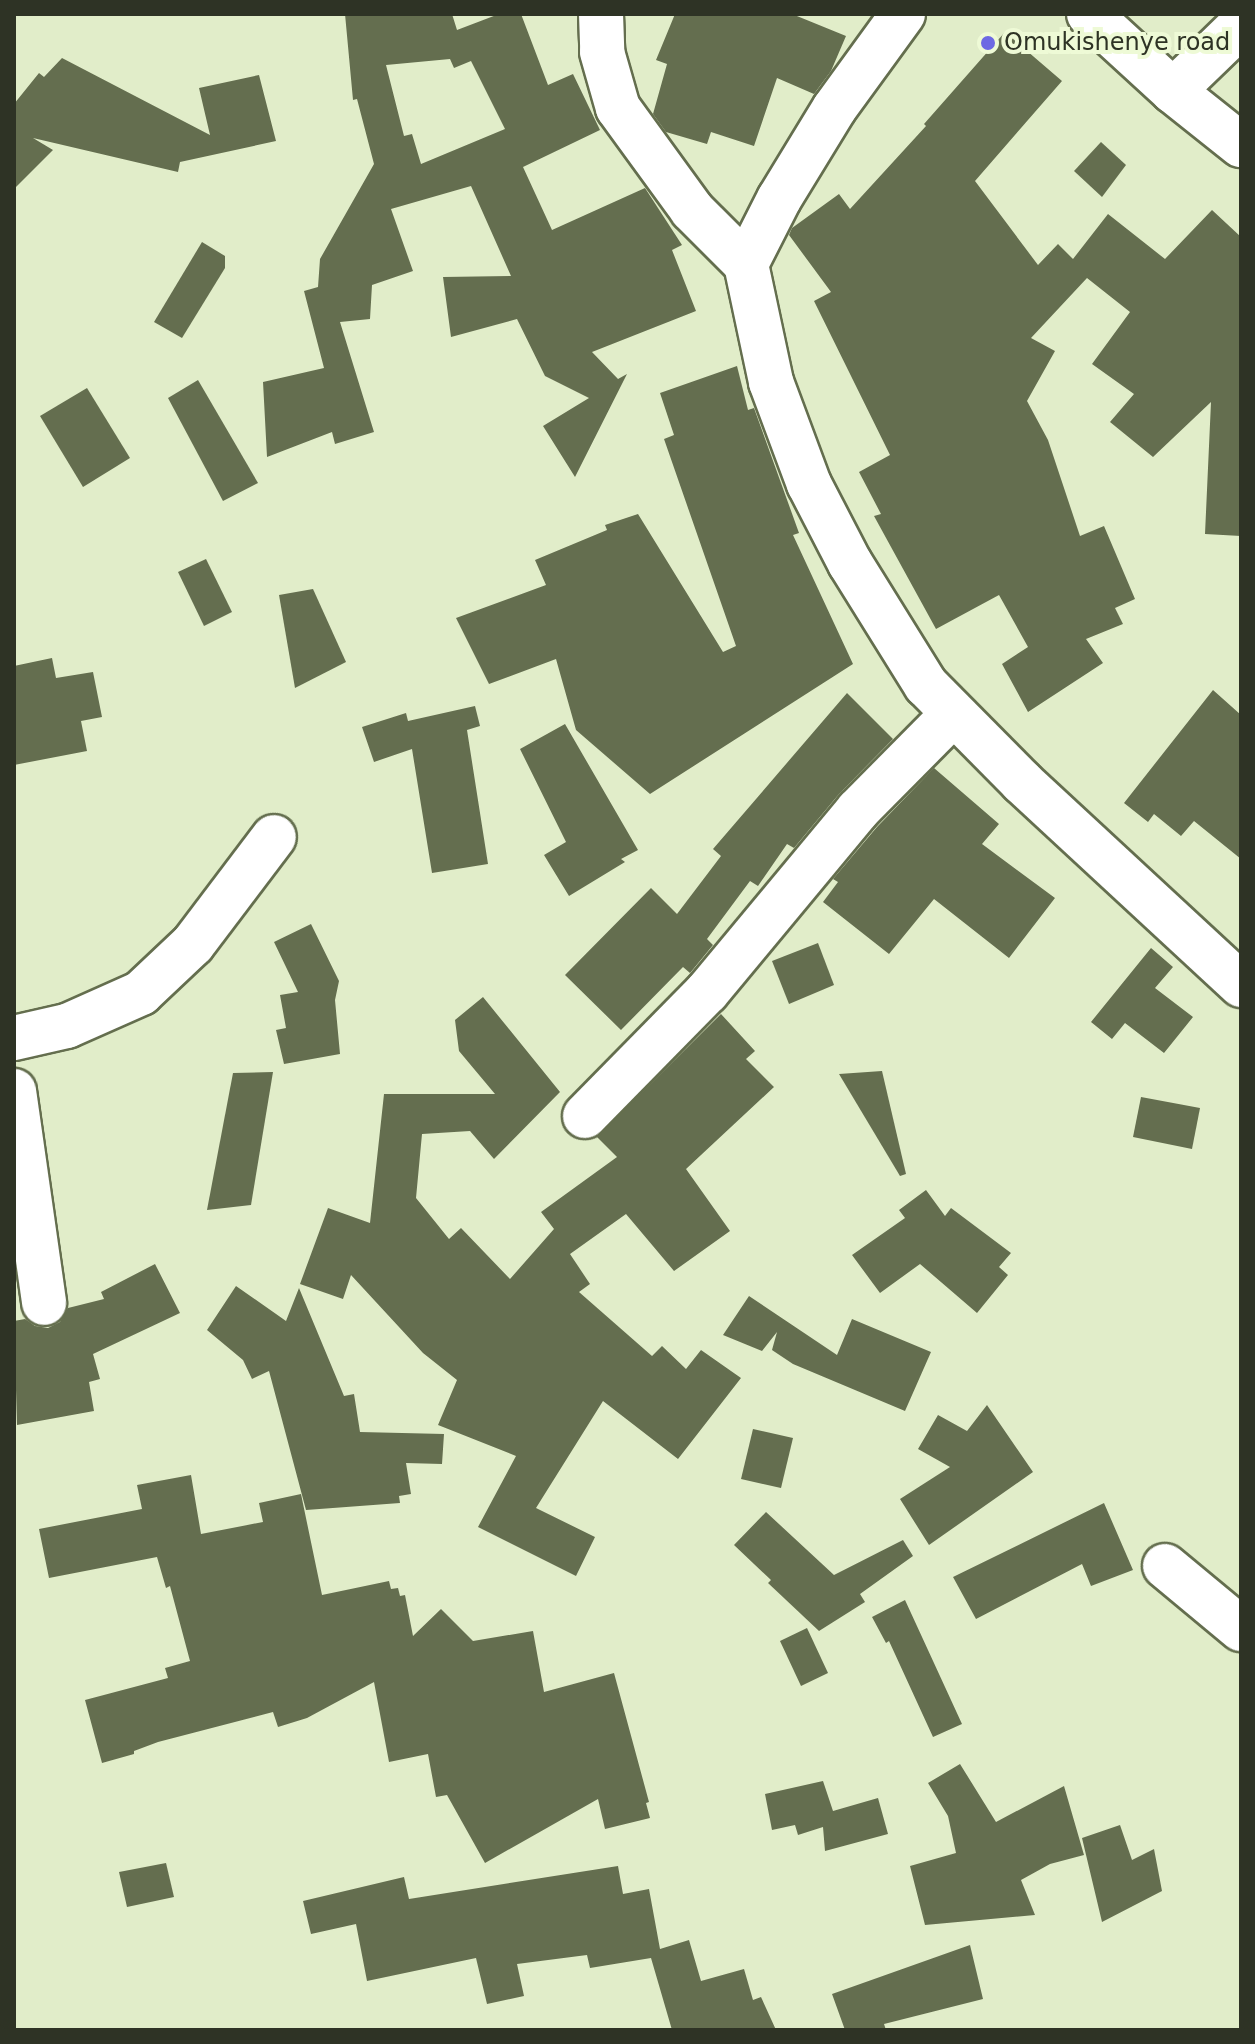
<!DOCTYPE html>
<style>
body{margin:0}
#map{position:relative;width:1255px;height:2044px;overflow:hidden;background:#e1edc9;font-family:"DejaVu Sans",sans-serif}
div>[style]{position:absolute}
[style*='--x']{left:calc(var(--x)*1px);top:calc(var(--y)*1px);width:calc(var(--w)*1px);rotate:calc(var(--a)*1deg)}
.building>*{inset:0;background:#646e4f}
.roads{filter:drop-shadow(2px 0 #646e4e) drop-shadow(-2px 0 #646e4e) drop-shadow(0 2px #646e4e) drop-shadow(0 -2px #646e4e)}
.street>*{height:44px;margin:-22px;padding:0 22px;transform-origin:22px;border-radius:22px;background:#fff}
.primary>*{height:44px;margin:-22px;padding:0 22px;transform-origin:22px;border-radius:22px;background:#fff}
.dots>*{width:22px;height:22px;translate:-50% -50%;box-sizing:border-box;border:4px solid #eefad6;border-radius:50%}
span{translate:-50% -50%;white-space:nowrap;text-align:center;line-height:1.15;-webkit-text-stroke:8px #eefad6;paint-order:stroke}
.poi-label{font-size:24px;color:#2e3325}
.left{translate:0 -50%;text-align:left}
.frame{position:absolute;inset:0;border:16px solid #2e3325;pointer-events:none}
</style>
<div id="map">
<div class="building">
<i style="clip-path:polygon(evenodd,345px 14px,452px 14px,457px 30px,499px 14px,521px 14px,548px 85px,573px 74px,600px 130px,523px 167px,552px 230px,645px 188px,682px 245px,672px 250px,696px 311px,592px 352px,618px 379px,627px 374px,575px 477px,543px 426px,589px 398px,545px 376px,517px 319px,451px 337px,443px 277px,511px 276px,471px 186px,391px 209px,413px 271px,372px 285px,370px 319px,340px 322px,374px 432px,335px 444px,332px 432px,267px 457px,263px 382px,324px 368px,304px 291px,318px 287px,320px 259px,374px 164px,357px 99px,353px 100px,345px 14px,450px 59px,454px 68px,471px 61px,505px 129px,421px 164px,412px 134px,404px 136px,386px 65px,450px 59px)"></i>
<i style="clip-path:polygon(675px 14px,792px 14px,846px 36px,831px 71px,814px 94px,777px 78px,754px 146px,711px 132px,707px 144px,666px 132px,653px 114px,667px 64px,656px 60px)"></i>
<i style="clip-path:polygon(1005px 32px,1062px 81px,975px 181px,1038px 265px,1058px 244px,1073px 259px,1108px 214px,1165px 259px,1212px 210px,1241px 237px,1241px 536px,1205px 534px,1211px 402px,1153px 457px,1110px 422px,1134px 394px,1092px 364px,1130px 312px,1087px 278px,1031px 338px,1055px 351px,1027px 401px,1048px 440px,1080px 536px,1104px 526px,1135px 599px,1115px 608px,1123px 624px,1086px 639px,1103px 663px,1028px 712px,1002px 664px,1028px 647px,999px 595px,936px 629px,874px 516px,881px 514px,859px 472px,890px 455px,814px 301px,831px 292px,789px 235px,792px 228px,839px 194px,850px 209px,926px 126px,924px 124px)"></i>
<i style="clip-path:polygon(62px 58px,210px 135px,199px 88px,259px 75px,276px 141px,180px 162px,178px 172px,33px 138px,53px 150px,14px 189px,14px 104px,39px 73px,44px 77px)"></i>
<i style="clip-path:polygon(1101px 142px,1126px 165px,1102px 197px,1074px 171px)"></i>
<i style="clip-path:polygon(202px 242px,225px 256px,225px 268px,182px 338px,154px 322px)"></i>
<i style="clip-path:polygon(737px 366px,748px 410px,754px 408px,799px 533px,793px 535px,853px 664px,650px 794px,576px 730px,556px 659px,489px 684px,456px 618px,546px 585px,535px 560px,607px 530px,605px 525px,638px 514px,723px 652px,736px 646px,664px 439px,674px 435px,660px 393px)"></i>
<i style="clip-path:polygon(198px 380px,258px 483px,223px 501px,168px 398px)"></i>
<i style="clip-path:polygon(87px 388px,130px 458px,83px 487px,40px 416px)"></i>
<i style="clip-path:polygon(206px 559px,232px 612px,204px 626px,178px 572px)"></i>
<i style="clip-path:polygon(313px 589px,346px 662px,295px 688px,279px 595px)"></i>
<i style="clip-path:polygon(52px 658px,56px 678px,93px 672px,102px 717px,81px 721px,87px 751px,14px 765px,14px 666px)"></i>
<i style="clip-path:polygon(1213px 690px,1241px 715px,1241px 859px,1194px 821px,1181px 836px,1154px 814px,1148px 822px,1124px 803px)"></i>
<i style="clip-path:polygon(847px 693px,893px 739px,839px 794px,794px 848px,787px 844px,758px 886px,750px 881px,707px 939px,713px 945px,690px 973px,683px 967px,621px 1030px,565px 975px,651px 888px,677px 914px,721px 856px,713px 849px)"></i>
<i style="clip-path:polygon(475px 706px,480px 726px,467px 730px,488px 864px,432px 873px,412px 749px,374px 762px,362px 727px,406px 713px,408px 721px)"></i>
<i style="clip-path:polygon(565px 724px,638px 850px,621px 859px,625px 862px,569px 896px,544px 855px,566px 842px,520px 749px)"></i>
<i style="clip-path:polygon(934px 768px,999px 824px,982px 844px,1055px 898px,1009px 958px,934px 899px,889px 954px,823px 902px,838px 882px,833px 879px,877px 827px)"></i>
<i style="clip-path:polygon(311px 924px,339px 981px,335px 1000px,340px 1054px,284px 1064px,276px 1030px,286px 1028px,280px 995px,298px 992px,274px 942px)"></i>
<i style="clip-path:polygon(818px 943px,834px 985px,789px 1004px,772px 961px)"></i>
<i style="clip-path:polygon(1151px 948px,1173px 967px,1155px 988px,1193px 1017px,1164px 1053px,1125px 1023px,1112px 1039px,1091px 1022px)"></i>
<i style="clip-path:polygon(483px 997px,560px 1092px,494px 1159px,470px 1131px,422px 1134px,416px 1198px,449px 1239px,461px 1228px,510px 1279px,554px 1229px,541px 1212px,617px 1157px,597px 1137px,721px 1014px,755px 1051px,746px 1059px,774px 1087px,686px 1169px,730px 1231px,674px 1271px,626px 1214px,570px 1254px,590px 1284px,579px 1292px,652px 1356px,662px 1346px,686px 1369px,701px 1350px,741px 1378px,678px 1459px,603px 1401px,536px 1508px,595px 1537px,576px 1576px,478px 1527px,516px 1456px,438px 1425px,457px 1380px,423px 1353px,351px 1275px,343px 1299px,300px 1284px,328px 1208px,370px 1223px,384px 1094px,495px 1094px,459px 1051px,455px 1020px)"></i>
<i style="clip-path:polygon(882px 1071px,906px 1174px,900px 1176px,839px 1074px)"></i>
<i style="clip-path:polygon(273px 1072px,251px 1205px,207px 1210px,233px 1073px)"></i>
<i style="clip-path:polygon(1141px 1097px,1200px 1108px,1192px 1149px,1133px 1137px)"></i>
<i style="clip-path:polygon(926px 1190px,945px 1216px,951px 1208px,1011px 1253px,999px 1267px,1008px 1275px,977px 1313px,920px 1264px,880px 1293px,852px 1255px,905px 1218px,899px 1210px)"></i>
<i style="clip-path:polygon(155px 1264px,180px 1313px,93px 1354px,100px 1379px,89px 1382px,94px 1411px,17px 1425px,14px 1321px,25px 1319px,35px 1326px,48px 1328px,60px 1322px,68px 1308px,104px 1299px,101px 1292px)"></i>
<i style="clip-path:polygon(236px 1286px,286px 1321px,299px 1288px,344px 1396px,354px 1394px,360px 1432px,444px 1434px,442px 1464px,406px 1463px,411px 1494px,399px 1496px,400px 1503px,306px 1510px,269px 1371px,252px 1379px,243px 1360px,207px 1330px)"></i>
<i style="clip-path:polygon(749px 1296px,837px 1355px,852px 1319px,931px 1352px,905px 1411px,793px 1364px,772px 1350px,777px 1332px,762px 1351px,723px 1335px)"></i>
<i style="clip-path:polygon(987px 1405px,1033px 1472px,929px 1545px,900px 1499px,950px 1467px,918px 1449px,938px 1415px,967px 1431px)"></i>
<i style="clip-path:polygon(753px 1429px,793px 1438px,781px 1488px,741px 1479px)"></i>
<i style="clip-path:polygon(191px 1475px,201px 1534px,263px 1522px,259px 1503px,301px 1494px,322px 1595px,389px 1581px,391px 1589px,398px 1588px,400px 1596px,405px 1595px,413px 1636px,441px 1609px,473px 1641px,533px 1631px,544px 1692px,614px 1673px,649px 1802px,646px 1803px,650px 1818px,605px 1829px,598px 1799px,485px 1863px,447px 1795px,436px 1797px,428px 1754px,389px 1762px,374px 1682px,307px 1718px,278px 1727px,273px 1712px,158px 1742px,134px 1751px,134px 1754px,102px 1763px,85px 1700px,168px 1678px,165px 1668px,190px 1661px,170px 1586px,166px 1588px,157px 1557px,49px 1578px,39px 1529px,142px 1509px,137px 1485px)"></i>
<i style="clip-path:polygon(1104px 1503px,1133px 1570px,1091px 1586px,1082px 1564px,976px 1619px,953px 1577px)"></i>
<i style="clip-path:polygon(766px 1512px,834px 1575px,903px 1540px,913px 1556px,860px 1594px,865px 1602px,819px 1631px,768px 1583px,771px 1580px,734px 1545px)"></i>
<i style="clip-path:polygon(905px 1600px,962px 1724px,933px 1737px,889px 1641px,886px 1643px,872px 1617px)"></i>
<i style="clip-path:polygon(807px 1628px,828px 1673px,801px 1686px,780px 1641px)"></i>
<i style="clip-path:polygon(960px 1764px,996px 1822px,1064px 1786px,1084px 1855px,1050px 1864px,1021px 1880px,1035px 1915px,925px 1925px,910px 1866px,956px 1853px,948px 1816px,928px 1783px)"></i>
<i style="clip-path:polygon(823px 1781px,833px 1811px,878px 1798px,888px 1834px,825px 1851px,823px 1827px,798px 1835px,795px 1825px,772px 1830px,765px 1794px)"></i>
<i style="clip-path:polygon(1120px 1825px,1132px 1860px,1154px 1849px,1162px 1891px,1102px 1922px,1082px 1838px)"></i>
<i style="clip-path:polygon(166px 1863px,174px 1897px,127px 1907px,119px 1872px)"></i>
<i style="clip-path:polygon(618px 1866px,623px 1894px,649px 1889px,660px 1949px,689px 1940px,701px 1981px,744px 1969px,753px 2000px,761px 1997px,776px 2030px,672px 2030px,651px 1958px,590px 1968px,587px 1955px,517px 1964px,524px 1996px,487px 2004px,476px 1958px,367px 1981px,356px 1924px,311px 1934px,303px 1901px,404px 1877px,409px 1899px)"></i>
<i style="clip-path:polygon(970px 1945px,983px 1999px,884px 2024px,886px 2030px,845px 2030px,832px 1994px)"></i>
</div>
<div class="roads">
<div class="street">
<i style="--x:601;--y:14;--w:38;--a:88"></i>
<i style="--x:602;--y:52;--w:58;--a:74.1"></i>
<i style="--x:618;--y:108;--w:126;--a:54"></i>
<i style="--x:692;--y:210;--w:76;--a:45"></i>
<i style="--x:903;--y:14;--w:117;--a:126"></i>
<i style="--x:834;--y:109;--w:105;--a:121.4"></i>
<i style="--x:779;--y:199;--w:73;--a:116.9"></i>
<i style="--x:746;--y:264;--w:121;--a:78"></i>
<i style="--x:771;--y:382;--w:109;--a:69.6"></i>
<i style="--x:809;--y:484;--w:89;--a:62.6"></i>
<i style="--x:850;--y:563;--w:144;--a:58.1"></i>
<i style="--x:926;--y:685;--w:136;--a:45.3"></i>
<i style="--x:1022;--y:782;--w:299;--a:42.8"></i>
<i style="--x:1173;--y:91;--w:95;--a:-44.1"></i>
<i style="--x:14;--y:1038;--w:54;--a:-12.8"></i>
<i style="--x:67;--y:1026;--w:81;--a:-24"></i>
<i style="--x:141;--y:993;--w:71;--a:-43.3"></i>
<i style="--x:193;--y:944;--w:134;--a:-52.9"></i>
<i style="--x:14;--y:1091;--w:214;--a:81.9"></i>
<i style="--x:585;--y:1116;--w:174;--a:-45.5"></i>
<i style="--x:707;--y:992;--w:236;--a:-50.3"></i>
<i style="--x:858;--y:810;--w:135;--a:-45.3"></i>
<i style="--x:1165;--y:1566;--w:99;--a:39.7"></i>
</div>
<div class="primary">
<i style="--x:1089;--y:14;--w:114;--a:42.5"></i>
<i style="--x:1173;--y:91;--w:87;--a:38.5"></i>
</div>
</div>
<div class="dots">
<i style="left:988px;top:43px;background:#6d69e3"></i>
</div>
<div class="poi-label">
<span class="left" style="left:1004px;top:43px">Omukishenye road</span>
</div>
<div class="frame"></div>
</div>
